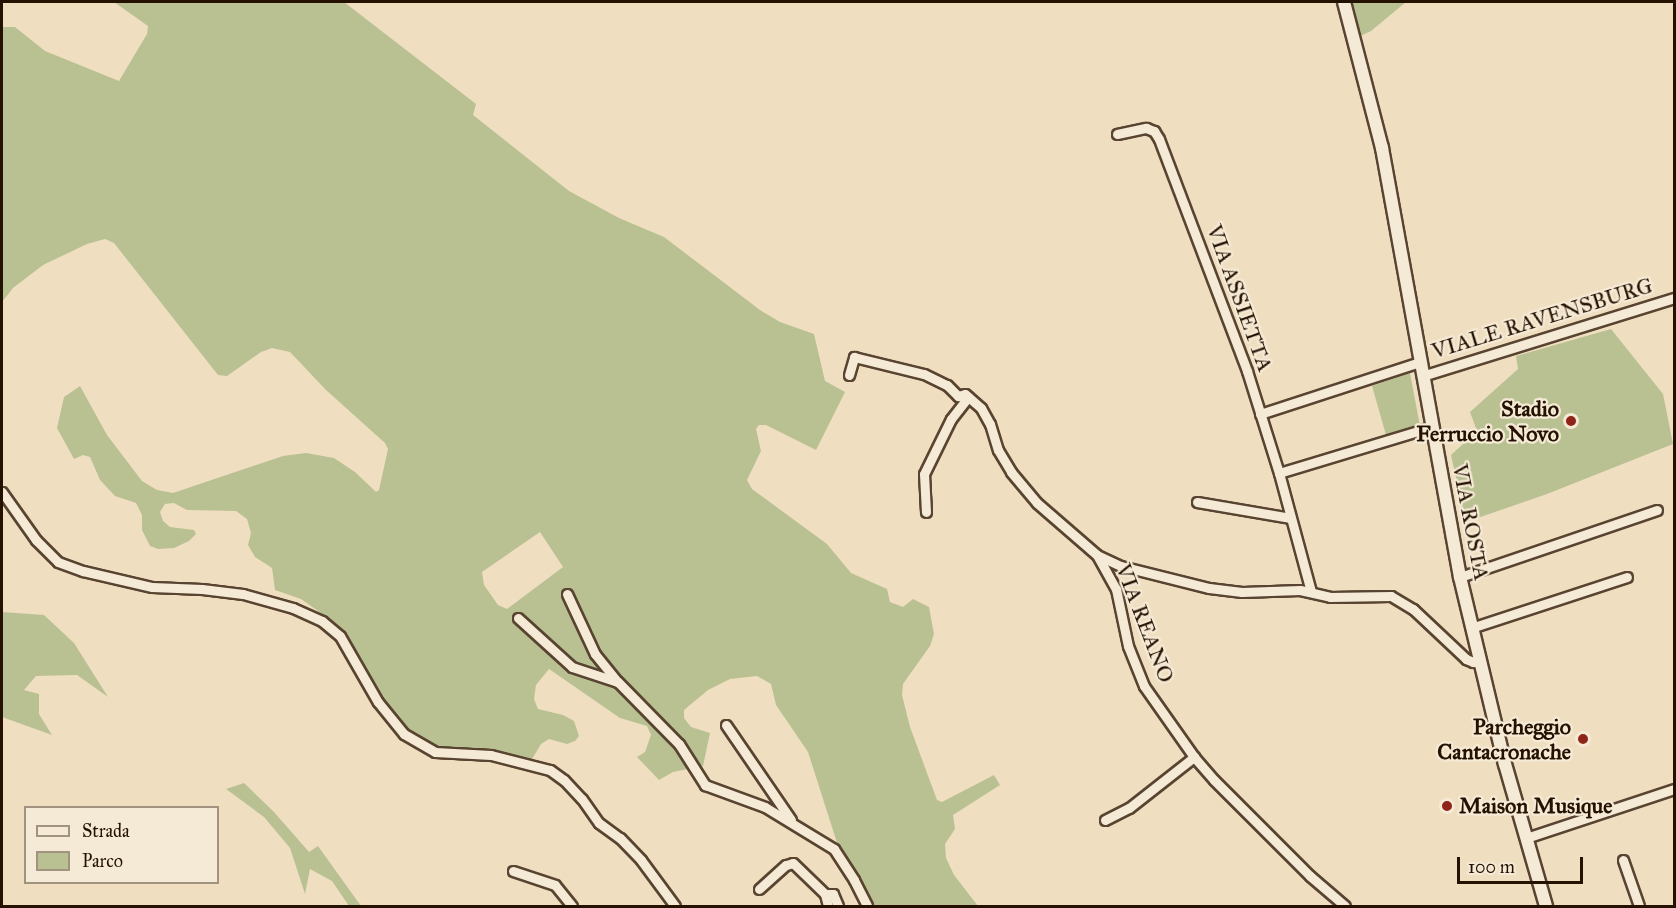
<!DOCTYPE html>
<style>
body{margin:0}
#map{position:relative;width:1676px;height:908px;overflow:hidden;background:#f0dec0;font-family:"IM FELL Great Primer",serif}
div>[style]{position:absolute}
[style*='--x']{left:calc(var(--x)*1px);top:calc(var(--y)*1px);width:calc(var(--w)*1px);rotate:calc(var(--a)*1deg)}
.green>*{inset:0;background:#b9c193}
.roads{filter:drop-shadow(2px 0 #584430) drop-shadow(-2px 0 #584430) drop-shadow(0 2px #584430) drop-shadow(0 -2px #584430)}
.street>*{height:9px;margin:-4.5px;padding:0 4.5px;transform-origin:4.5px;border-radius:4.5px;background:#f5ead6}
.secondary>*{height:12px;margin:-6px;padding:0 6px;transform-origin:6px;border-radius:6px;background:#f5ead6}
.dots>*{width:16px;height:16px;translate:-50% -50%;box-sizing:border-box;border:3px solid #f5ead6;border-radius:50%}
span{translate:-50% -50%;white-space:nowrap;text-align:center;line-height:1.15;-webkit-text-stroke:4.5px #f5ead6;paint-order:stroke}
.street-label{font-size:22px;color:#251100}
.poi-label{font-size:22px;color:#251100;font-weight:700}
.right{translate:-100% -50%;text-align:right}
.left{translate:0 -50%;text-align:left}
.frame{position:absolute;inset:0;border:3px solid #251100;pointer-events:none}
.legend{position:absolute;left:24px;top:806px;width:195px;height:78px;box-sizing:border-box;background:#f5ead6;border:2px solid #a29380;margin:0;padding:8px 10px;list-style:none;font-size:18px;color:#251100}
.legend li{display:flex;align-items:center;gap:12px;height:30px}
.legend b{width:30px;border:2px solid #a29380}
.scale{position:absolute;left:1457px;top:857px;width:126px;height:27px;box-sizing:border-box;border:3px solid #251100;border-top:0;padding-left:8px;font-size:18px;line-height:21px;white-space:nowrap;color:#251100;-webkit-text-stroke:4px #f5ead6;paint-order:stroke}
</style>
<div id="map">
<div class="green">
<i style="clip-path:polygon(evenodd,114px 2px,344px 2px,476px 104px,473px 115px,569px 191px,619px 218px,664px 237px,760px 310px,780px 322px,814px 334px,825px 381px,845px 392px,816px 450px,766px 425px,759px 425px,756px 429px,761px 451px,747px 480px,752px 489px,827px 544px,851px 573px,887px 589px,890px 602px,903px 607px,913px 599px,929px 607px,934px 634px,930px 646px,903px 684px,902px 695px,910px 727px,937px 800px,942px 802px,994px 775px,1000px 785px,953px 815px,955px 829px,945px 844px,946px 858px,954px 875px,978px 906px,869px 906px,839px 849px,808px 752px,776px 705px,771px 684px,757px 676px,730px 679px,708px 690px,684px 710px,684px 718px,691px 727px,710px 733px,703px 766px,673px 772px,659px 780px,637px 757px,645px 752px,651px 735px,647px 726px,620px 718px,549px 669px,536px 685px,534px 699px,538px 709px,563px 715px,574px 721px,579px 736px,575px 741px,567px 744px,549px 739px,541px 744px,532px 759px,492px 751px,436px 748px,406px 732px,380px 698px,344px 635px,328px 618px,301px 599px,275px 590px,272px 568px,255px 557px,248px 545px,251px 533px,247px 519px,236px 511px,187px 510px,174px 503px,165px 504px,160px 512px,163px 521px,170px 527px,194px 530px,196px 534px,189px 541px,174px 548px,158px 549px,150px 546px,142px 530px,142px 515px,136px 503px,115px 496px,100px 480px,90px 457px,83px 455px,74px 459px,57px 428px,64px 397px,80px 386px,107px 435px,142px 481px,157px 490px,173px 493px,283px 456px,306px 453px,334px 458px,355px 472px,376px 492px,379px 490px,388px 449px,385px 443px,326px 390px,290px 352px,272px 348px,261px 352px,227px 376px,218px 375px,114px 243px,105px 239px,87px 244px,43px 265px,13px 288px,2px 302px,2px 27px,15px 27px,45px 51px,119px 81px,147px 34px,148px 26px,114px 2px,540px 532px,563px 567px,507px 609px,498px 605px,484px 585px,482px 572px,540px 532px)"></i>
<i style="clip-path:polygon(1345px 2px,1406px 2px,1371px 31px,1354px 39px)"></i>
<i style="clip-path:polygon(1611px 329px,1663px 394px,1673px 444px,1547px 494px,1466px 522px,1451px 455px,1477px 431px,1470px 412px,1518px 369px,1516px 356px)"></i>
<i style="clip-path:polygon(1410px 373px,1420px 426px,1386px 435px,1372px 386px)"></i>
<i style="clip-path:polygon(2px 612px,44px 615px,74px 643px,108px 697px,77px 675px,36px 676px,24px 690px,39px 694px,39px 714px,52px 735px,2px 717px)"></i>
<i style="clip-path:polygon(244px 783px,274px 812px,309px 852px,318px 846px,361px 906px,349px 906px,332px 881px,310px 869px,305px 894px,290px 848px,264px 817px,226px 789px)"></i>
</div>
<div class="roads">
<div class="street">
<i style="--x:1117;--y:134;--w:30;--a:-12"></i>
<i style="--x:1146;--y:128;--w:9;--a:21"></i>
<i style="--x:1154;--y:131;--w:9;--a:58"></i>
<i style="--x:1159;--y:139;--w:248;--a:69.2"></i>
<i style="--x:1247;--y:371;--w:107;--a:72.6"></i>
<i style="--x:1279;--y:473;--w:123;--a:74.9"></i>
<i style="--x:849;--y:375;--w:19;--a:-74"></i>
<i style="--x:854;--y:357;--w:72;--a:13.7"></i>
<i style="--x:924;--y:374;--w:25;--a:26"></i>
<i style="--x:947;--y:385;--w:16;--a:45"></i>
<i style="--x:958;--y:396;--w:7;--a:-16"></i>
<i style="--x:965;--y:394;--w:21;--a:41"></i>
<i style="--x:981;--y:408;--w:18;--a:61"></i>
<i style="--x:990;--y:424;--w:27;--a:73"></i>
<i style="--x:998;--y:450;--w:26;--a:59"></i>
<i style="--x:1011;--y:472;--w:40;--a:50"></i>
<i style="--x:1037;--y:503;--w:79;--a:40.9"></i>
<i style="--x:1097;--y:555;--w:39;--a:61"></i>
<i style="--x:1116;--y:589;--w:58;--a:78.1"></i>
<i style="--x:1128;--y:646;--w:43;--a:68.2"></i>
<i style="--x:1144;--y:686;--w:87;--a:54.8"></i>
<i style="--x:1194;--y:757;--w:30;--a:49"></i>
<i style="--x:1214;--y:780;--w:136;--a:45"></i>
<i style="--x:1310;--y:876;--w:46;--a:40.6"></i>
<i style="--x:1422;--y:376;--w:264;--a:-17.2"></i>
<i style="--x:1260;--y:414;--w:168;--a:-18"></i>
<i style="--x:1279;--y:473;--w:159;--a:-16.8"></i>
<i style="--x:2;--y:492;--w:59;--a:54.7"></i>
<i style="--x:36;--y:540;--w:31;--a:45"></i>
<i style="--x:58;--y:562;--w:27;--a:20"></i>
<i style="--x:83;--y:571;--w:71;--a:13.1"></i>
<i style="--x:152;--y:587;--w:50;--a:2.3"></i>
<i style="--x:202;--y:589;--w:41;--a:7"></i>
<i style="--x:243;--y:594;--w:52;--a:15.6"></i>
<i style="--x:293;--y:608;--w:32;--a:24"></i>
<i style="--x:322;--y:621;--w:23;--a:40"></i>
<i style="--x:340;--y:636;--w:76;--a:60.1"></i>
<i style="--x:378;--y:702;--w:41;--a:50.9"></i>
<i style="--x:404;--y:734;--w:36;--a:30"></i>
<i style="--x:435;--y:752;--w:56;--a:3.1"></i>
<i style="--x:491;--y:755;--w:61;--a:14.3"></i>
<i style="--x:550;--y:770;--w:17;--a:36"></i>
<i style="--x:564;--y:780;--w:26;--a:47"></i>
<i style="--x:582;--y:799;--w:29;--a:55"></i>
<i style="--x:599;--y:823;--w:26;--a:36"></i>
<i style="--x:620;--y:838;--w:30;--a:46"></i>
<i style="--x:641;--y:860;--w:57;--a:53.5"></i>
<i style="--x:1197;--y:502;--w:95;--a:9.7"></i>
<i style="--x:926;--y:512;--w:38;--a:-93"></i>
<i style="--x:924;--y:474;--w:61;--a:-63.9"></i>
<i style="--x:951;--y:419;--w:28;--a:-52"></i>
<i style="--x:1097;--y:555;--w:26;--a:25"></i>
<i style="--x:1121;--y:566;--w:91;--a:14"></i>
<i style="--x:1209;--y:588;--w:33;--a:7"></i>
<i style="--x:1242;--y:592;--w:58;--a:-2"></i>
<i style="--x:1300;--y:590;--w:31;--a:13"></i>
<i style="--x:1330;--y:597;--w:61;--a:-0.9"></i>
<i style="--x:1391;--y:596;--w:26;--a:31"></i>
<i style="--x:1413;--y:609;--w:73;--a:43.3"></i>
<i style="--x:1466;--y:659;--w:8;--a:23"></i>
<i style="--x:1473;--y:662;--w:6;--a:-9"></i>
<i style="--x:1460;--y:577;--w:208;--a:-18.8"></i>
<i style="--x:567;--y:594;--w:66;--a:65"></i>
<i style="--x:595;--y:654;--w:36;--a:51"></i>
<i style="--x:518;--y:618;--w:73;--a:42.2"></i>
<i style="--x:572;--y:667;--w:48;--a:18.1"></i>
<i style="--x:618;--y:682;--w:87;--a:45.5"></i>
<i style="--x:679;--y:744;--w:49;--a:57.6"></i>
<i style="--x:705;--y:785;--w:64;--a:20.1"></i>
<i style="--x:765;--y:807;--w:81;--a:31.3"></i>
<i style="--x:834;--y:849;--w:37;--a:57"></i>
<i style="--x:854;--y:880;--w:29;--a:63"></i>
<i style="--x:1471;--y:628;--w:164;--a:-18.1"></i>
<i style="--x:726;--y:725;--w:115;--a:55.6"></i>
<i style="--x:1105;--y:820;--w:27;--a:-27"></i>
<i style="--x:1129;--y:808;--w:83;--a:-38.1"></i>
<i style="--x:1526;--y:838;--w:156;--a:-18.3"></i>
<i style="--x:1623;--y:860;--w:49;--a:70.8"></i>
<i style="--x:513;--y:871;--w:44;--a:18.4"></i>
<i style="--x:555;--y:885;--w:27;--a:51"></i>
<i style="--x:759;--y:889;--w:36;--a:-42"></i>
<i style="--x:786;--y:865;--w:7;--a:-16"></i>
<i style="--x:793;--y:863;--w:45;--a:44.1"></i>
<i style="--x:825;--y:894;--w:8;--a:0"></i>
<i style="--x:833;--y:894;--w:13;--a:67"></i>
<i style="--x:825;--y:894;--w:12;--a:76"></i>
</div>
<div class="secondary">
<i style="--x:1344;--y:2;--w:151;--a:75.4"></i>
<i style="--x:1382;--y:148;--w:436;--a:79.7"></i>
<i style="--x:1460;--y:577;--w:192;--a:76.5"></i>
<i style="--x:1505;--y:764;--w:148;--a:73.9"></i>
</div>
</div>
<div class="dots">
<i style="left:1571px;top:421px;background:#8f2418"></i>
<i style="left:1583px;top:739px;background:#8f2418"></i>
<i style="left:1447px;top:806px;background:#8f2418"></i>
</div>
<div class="street-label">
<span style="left:1240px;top:298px;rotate:70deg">VIA ASSIETTA</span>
<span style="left:1542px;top:318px;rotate:-17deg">VIALE RAVENSBURG</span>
<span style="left:1471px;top:522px;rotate:79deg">VIA ROSTA</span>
<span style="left:1145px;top:623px;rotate:69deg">VIA REANO</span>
</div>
<div class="poi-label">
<span class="right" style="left:1559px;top:421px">Stadio<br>Ferruccio Novo</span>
<span class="right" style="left:1571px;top:739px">Parcheggio<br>Cantacronache</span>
<span class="left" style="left:1459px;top:806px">Maison Musique</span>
</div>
<div class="frame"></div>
<ul class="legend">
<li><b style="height:8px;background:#f5ead6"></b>Strada</li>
<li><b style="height:16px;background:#b9c193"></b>Parco</li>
</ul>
<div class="scale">100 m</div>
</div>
